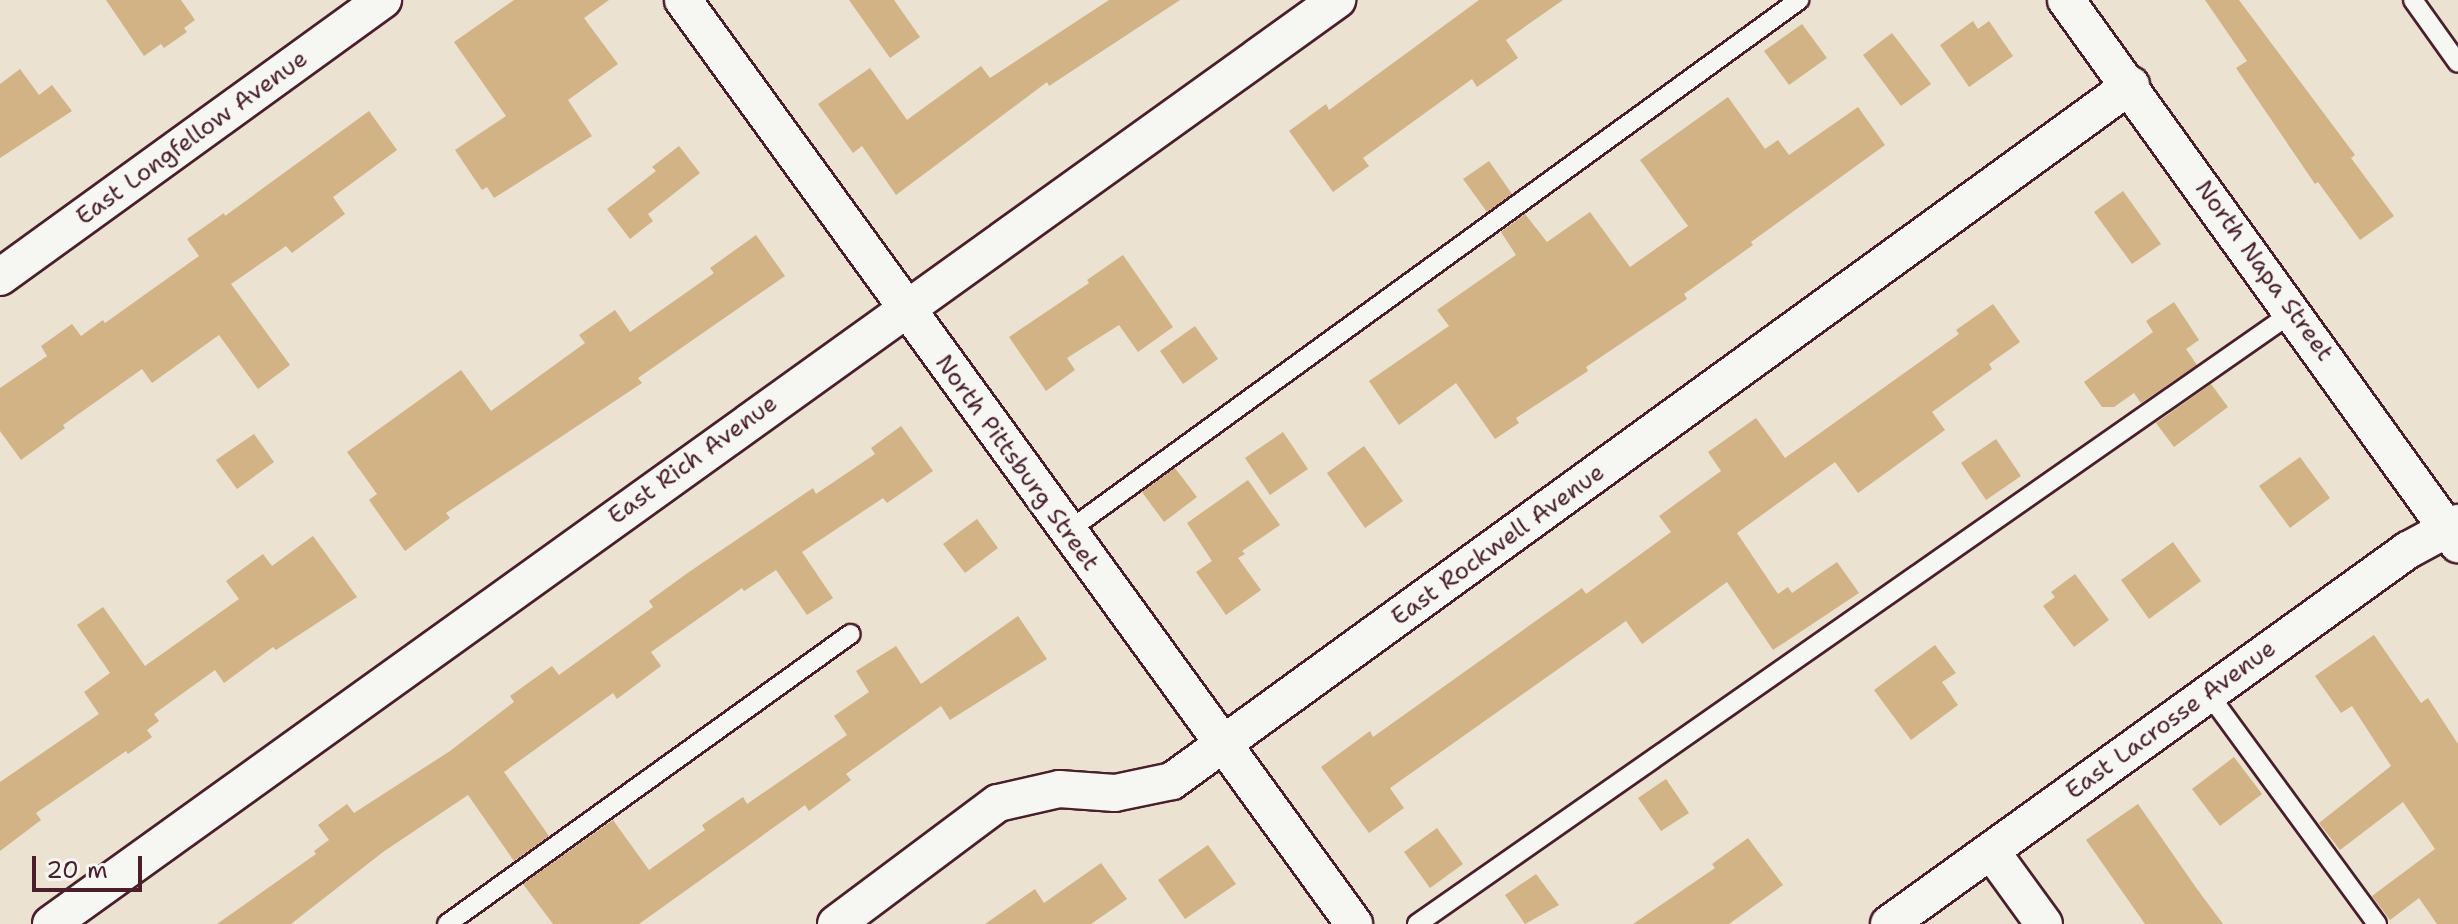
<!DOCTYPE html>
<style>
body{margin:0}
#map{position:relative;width:2458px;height:924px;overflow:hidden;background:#ebe2d1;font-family:"Shantell Sans",sans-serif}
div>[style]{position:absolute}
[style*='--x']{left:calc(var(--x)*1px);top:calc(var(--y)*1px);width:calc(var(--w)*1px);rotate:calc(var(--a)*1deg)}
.building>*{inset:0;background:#d1b385}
.roads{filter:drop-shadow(2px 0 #4a1f2b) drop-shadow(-2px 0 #4a1f2b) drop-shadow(0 2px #4a1f2b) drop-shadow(0 -2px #4a1f2b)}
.service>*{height:18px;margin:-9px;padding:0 9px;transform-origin:9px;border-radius:9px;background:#f6f6f2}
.minor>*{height:36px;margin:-18px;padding:0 18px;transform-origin:18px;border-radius:18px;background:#f6f6f2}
span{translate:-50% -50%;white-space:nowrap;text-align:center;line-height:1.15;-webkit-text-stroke:7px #f6f6f2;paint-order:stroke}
.street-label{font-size:24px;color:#4a1f2b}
.scale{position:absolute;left:32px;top:856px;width:110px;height:36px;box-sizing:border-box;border:4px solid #4a1f2b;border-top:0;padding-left:10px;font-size:24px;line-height:28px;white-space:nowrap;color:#4a1f2b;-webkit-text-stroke:6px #f6f6f2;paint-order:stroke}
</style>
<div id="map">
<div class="building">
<i style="clip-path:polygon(106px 0,181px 0,195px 20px,184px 28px,187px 32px,164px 48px,161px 44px,144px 56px)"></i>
<i style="clip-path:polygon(514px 0,609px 0,584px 18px,618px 64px,568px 100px,592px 136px,494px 198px,487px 187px,482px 190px,455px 150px,506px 116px,454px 42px)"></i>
<i style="clip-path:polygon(849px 0,894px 0,920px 37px,890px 58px)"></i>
<i style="clip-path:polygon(1109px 0,1180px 0,1049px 86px,1047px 82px,896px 195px,862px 146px,853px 153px,818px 104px,870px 68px,907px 120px,981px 66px,990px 78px)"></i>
<i style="clip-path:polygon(1479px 0,1563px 0,1506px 40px,1518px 58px,1477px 87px,1472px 79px,1363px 158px,1369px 166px,1333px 192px,1289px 131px,1326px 104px,1329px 110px)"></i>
<i style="clip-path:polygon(2205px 0,2239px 0,2355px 155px,2351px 158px,2394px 216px,2360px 240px,2318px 182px,2315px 184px,2236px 68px,2247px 61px)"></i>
<i style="clip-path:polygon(1973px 21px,1978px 29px,1989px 21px,2013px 56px,1969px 87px,1940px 45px)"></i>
<i style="clip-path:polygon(1802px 24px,1827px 58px,1789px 85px,1764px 51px)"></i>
<i style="clip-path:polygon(1892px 33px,1931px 84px,1901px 106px,1863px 55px)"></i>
<i style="clip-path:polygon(20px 69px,39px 95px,52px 85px,72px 111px,0 158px,0 84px)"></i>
<i style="clip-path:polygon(1728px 97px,1765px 149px,1778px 140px,1789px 155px,1858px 107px,1885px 145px,1751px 242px,1753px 245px,1684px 294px,1687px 299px,1586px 367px,1588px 371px,1516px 418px,1519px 423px,1495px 439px,1456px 383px,1399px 425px,1369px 381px,1449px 326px,1437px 310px,1516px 255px,1501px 232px,1525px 214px,1547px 242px,1590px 212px,1630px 267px,1688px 226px,1640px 160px)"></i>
<i style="clip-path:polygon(369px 111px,397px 150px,333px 197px,345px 214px,292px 253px,286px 246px,231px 284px,290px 365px,258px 389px,219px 335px,152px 383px,142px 369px,63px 425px,65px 428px,21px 460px,0 431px,0 388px,47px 356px,41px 346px,72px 324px,81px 336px,103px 320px,105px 323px,199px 256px,187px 239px,224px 213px,225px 216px)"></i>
<i style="clip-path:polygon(679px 146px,700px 173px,648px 214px,653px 221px,630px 239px,607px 209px,656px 171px,652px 167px)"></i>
<i style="clip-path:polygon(1489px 161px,1512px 194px,1487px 212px,1463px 179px)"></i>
<i style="clip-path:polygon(2123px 191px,2161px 244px,2132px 264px,2094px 212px)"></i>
<i style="clip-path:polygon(756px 235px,785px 276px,638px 378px,642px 383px,446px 513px,450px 518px,405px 551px,369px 500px,377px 494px,347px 452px,461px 370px,491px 411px,585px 343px,579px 335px,615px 310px,630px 332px,714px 273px,710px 268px)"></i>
<i style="clip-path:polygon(1123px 255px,1173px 327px,1138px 352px,1119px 325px,1067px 358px,1075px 370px,1046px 391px,1009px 337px,1089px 283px,1087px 280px)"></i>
<i style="clip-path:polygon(2174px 302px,2199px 340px,2186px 349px,2197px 365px,2141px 403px,2134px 393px,2114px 407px,2102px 407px,2084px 382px,2153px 332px,2146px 321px)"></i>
<i style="clip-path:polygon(1993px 304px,2020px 342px,1989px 364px,1992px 369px,1932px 412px,1945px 430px,1858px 493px,1835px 462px,1737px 533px,1778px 594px,1788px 587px,1792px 593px,1837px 562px,1859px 593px,1773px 650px,1727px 582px,1642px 644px,1626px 621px,1390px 788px,1404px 808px,1369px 833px,1321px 767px,1370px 731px,1373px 737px,1582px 588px,1586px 594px,1671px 532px,1659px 516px,1721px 471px,1708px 452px,1756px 418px,1785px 458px,1959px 334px,1956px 330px)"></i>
<i style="clip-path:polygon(1195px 326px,1218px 359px,1183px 384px,1160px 351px)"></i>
<i style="clip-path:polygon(2211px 384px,2228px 407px,2174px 447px,2156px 423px)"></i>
<i style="clip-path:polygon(901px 426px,933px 471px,887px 503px,883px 498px,802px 552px,833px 598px,807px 615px,776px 570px,744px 591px,742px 588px,651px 652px,661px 666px,617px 699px,613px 693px,504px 772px,549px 836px,514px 861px,468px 795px,383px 852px,291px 924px,217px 924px,316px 854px,314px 851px,329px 840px,318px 825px,347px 804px,354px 813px,450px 751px,514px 702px,510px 696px,552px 666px,559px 675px,653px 607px,649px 601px,689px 572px,813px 488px,816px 494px,875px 454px,871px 448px)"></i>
<i style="clip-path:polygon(1283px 432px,1308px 469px,1270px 495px,1245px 458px)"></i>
<i style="clip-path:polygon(254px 434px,274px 462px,237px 489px,216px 460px)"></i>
<i style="clip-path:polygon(1996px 439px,2021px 476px,1986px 500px,1961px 463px)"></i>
<i style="clip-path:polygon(1364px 446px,1403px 501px,1365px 528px,1327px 473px)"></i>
<i style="clip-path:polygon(2300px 457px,2330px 498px,2290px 528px,2259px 486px)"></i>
<i style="clip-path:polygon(1175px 468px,1197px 497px,1164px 522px,1142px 492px)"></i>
<i style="clip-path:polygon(1248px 480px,1280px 525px,1242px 551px,1245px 554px,1238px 558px,1261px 590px,1226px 615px,1196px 572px,1212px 561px,1187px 523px)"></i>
<i style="clip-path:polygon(977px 519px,998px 548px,965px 573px,943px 544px)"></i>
<i style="clip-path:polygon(313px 536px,357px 597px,276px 650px,273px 647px,224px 683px,215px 670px,154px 714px,159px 721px,147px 730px,152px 737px,128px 754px,126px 751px,36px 813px,41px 820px,0 851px,0 782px,99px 714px,84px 692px,110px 673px,77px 625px,103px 607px,145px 666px,239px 599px,226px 581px,263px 554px,272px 566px)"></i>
<i style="clip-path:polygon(2173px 542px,2201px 581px,2149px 619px,2121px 580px)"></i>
<i style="clip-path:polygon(2075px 574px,2109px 620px,2074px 647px,2043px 606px,2055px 597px,2051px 592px)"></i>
<i style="clip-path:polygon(1018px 616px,1047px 659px,950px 720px,941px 706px,846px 774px,851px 780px,809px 811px,805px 805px,639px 924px,553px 924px,523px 884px,613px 820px,649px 870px,705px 830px,702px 825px,743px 797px,747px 804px,847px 735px,834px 716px,869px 692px,856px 671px,896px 646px,921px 684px)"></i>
<i style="clip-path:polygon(2374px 635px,2421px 703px,2428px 698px,2458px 744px,2458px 924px,2437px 924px,2419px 898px,2390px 920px,2372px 896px,2435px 849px,2403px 802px,2340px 850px,2319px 823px,2391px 766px,2352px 706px,2341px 713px,2315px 676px)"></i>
<i style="clip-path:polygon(1935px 645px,1956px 673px,1942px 682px,1958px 705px,1911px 740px,1874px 690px)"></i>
<i style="clip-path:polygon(2234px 757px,2262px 794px,2220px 826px,2192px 789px)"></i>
<i style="clip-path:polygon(1666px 779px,1689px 813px,1661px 831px,1638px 798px)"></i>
<i style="clip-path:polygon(2138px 804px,2197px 889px,2223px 924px,2145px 924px,2086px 840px)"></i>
<i style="clip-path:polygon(1437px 828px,1463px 864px,1430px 888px,1404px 852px)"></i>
<i style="clip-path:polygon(1748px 838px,1783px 885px,1729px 924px,1633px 924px,1715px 868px,1712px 864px)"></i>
<i style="clip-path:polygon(1208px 845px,1236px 884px,1185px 919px,1158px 880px)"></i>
<i style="clip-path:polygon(1101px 863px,1127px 899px,1091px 924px,985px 924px,1035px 889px,1044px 903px)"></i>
<i style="clip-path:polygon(1536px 874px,1559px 905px,1525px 924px,1505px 895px)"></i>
</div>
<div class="roads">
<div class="service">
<i style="--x:2413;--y:0;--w:77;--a:54.5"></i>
<i style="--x:1068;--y:531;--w:904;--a:-35.99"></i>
<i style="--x:2208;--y:693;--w:286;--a:53.8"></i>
<i style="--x:447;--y:924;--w:497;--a:-35.7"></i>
<i style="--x:1417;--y:924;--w:1069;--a:-34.94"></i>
</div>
<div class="minor">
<i style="--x:683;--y:0;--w:1142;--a:54.01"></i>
<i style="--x:2066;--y:0;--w:671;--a:54.22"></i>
<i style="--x:0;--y:277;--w:473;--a:-35.9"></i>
<i style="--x:1991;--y:851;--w:90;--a:54"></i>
<i style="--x:51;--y:924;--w:1584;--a:-35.7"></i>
<i style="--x:836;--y:924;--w:202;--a:-36.8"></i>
<i style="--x:998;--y:803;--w:63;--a:-12.9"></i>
<i style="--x:1059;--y:789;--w:56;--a:4.1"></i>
<i style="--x:1115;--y:793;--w:58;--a:-11.9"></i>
<i style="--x:1172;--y:781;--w:1185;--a:-35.97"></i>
<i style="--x:1889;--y:924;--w:640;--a:-35.78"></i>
<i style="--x:2408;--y:550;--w:57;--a:-28.4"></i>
</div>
</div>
<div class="street-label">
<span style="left:192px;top:138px;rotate:-36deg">East Longfellow Avenue</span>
<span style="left:2264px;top:271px;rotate:54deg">North Napa Street</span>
<span style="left:693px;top:460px;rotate:-36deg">East Rich Avenue</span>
<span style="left:1017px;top:463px;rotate:54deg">North Pittsburg Street</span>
<span style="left:1498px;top:545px;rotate:-36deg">East Rockwell Avenue</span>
<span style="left:2171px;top:720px;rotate:-36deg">East Lacrosse Avenue</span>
</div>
<div class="scale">20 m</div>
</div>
